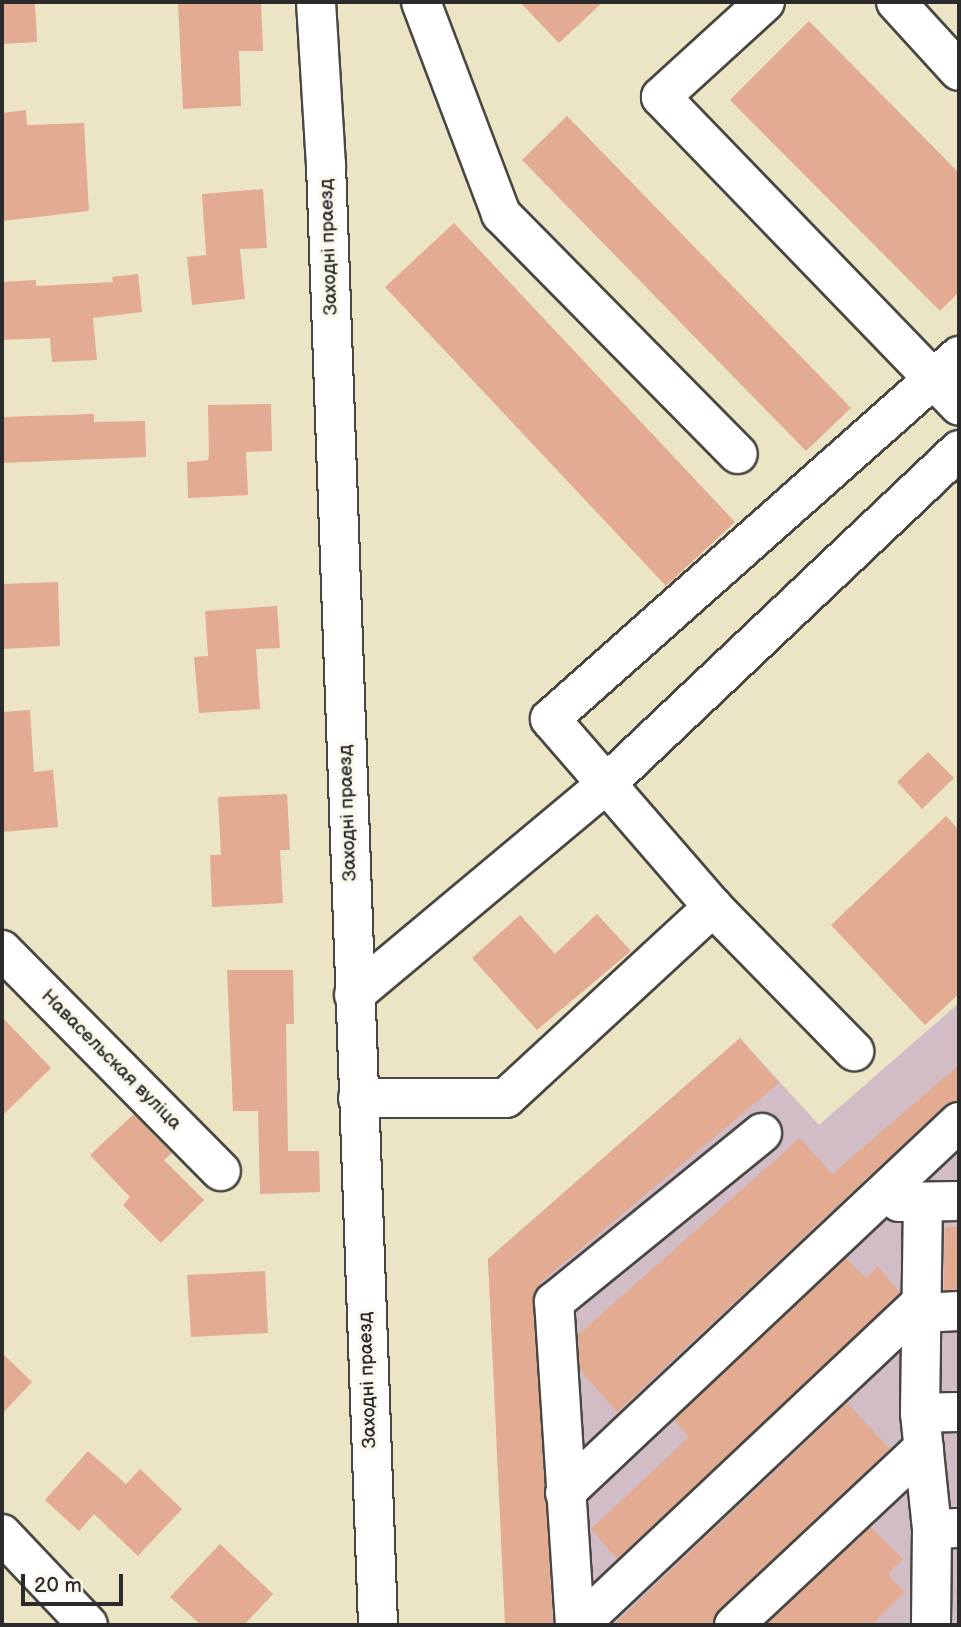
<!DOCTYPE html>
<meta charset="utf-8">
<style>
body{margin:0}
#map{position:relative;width:961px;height:1627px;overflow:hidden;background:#ebe5c6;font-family:"Balsamiq Sans",sans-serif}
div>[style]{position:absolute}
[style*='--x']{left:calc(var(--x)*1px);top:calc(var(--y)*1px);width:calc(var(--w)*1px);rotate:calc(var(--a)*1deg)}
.industrial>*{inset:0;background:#d2bdc6}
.building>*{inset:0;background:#e3ab91}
.roads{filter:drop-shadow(2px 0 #484742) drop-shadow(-2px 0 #484742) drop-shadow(0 2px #484742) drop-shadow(0 -2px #484742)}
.minor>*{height:38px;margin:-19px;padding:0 19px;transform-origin:19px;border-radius:19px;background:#fff}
span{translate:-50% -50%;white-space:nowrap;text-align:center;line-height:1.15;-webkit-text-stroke:7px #fbf7ec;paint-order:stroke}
.street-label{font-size:19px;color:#2b2b2b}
.frame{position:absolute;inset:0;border:4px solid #2b2b2b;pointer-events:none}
.scale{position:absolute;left:21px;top:1574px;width:102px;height:32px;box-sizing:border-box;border:4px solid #2b2b2b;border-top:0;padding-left:9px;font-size:21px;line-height:24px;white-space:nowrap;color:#2b2b2b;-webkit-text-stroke:5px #fbf7ec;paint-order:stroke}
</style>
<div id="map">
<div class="industrial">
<i style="clip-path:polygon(959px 1003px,959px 1625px,506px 1625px,488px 1259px,740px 1038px,819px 1125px)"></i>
</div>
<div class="building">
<i style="clip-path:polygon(2px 2px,35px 2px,37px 42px,2px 44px)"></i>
<i style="clip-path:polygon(178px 2px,261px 2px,263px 51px,239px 51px,241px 106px,183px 109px)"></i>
<i style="clip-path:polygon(520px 2px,603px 2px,559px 43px)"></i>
<i style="clip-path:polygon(809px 21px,959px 173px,959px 292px,940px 311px,730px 100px)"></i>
<i style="clip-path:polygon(26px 110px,27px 125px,84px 123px,89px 211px,2px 221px,2px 113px)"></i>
<i style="clip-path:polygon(567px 116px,851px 408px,806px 451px,522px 160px)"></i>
<i style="clip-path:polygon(263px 189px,267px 248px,240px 249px,245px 299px,192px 305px,187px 257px,206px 255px,202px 194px)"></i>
<i style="clip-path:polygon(454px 223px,735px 522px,666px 586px,385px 287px)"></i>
<i style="clip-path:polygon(138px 274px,142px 312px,93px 318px,97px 360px,52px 362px,50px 338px,2px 340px,2px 282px,36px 280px,36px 286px,113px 282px,112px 277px)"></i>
<i style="clip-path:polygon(271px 404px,272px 451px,246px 452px,248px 495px,188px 498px,187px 462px,208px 460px,209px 454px,208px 405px)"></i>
<i style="clip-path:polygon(94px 414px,94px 422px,145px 421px,146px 457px,2px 463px,2px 417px)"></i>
<i style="clip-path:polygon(58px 582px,60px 646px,2px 649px,2px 584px)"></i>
<i style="clip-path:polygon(277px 606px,280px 648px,256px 649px,260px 709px,199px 713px,194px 657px,208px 656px,205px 611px)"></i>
<i style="clip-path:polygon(30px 710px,34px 772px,53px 770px,58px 827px,2px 832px,2px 712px)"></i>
<i style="clip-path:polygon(928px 752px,954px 778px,922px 809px,897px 782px)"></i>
<i style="clip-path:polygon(287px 794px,290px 850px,280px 850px,283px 903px,212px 907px,210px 855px,221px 855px,218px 797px)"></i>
<i style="clip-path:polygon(946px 816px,959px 830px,959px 994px,925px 1025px,831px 925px)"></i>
<i style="clip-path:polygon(597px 914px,631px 951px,537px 1030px,472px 958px,520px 915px,555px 954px)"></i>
<i style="clip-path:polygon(227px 970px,293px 970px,294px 1024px,286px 1024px,288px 1151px,319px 1151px,320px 1192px,260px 1194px,258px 1111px,233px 1111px)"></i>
<i style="clip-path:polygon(2px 1017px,51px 1068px,2px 1116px)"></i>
<i style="clip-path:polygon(740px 1038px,779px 1083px,541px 1282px,534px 1294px,553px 1625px,505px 1625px,488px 1259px)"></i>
<i style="clip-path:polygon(959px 1065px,959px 1101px,944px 1106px,617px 1412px,580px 1370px,578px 1335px,800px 1138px,832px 1174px)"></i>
<i style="clip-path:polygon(134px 1114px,172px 1153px,164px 1160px,204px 1200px,161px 1243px,123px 1205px,130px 1197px,90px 1155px)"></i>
<i style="clip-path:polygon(945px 1227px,959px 1227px,959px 1289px,944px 1290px)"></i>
<i style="clip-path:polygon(846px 1258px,866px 1278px,878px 1266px,900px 1293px,617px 1559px,591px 1529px,689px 1437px,674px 1420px)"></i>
<i style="clip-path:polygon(265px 1271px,268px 1333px,191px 1337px,187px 1275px)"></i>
<i style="clip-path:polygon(2px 1353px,32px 1382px,2px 1414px)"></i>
<i style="clip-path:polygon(847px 1403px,890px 1449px,719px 1609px,713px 1625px,613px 1625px)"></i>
<i style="clip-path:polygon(88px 1451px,126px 1484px,140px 1469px,182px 1509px,138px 1556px,94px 1514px,79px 1531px,45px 1500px)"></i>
<i style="clip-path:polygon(871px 1527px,903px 1559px,888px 1574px,905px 1592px,872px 1625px,766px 1625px)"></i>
<i style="clip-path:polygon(220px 1544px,273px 1594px,244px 1625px,201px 1625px,170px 1597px)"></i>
</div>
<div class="roads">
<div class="minor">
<i style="--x:316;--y:2;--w:163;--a:86.5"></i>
<i style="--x:326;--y:165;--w:1461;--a:87.96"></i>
<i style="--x:421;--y:2;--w:227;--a:69.3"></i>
<i style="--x:501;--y:214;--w:337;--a:45.4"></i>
<i style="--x:765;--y:2;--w:141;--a:137.6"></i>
<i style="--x:661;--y:97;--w:429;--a:46"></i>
<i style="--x:896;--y:2;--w:93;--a:47.6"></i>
<i style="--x:713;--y:907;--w:202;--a:45.6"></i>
<i style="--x:2;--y:950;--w:311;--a:45.3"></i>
<i style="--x:354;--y:995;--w:329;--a:-39.9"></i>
<i style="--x:606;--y:784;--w:486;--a:-43.4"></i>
<i style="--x:358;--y:1098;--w:148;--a:0"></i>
<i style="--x:506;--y:1098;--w:282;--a:-42.7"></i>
<i style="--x:713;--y:907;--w:249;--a:-130.9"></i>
<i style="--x:550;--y:719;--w:547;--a:-41.59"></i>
<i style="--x:899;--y:1202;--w:60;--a:-1"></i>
<i style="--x:921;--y:1313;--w:38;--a:-3"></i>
<i style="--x:959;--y:1412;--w:39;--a:179"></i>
<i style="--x:920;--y:1413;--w:117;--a:84.1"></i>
<i style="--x:932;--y:1529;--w:27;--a:-2"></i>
<i style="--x:920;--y:1413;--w:211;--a:-89.2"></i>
<i style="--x:565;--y:1493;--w:541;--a:-43.28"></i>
<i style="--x:2;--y:1534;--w:125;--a:46.6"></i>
<i style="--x:575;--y:1625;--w:324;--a:-93.7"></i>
<i style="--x:554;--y:1302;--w:268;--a:-39.1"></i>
<i style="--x:579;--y:1625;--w:471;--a:-43.3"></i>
<i style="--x:734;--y:1625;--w:260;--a:-43.1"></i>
<i style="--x:931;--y:1625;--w:96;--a:-89.4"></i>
</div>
</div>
<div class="street-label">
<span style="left:329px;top:247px;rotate:-92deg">Заходні праезд</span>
<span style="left:348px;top:813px;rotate:-92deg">Заходні праезд</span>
<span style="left:111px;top:1060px;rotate:45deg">Навасельская вуліца</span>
<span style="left:368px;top:1380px;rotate:-92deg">Заходні праезд</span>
</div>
<div class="frame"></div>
<div class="scale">20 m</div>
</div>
